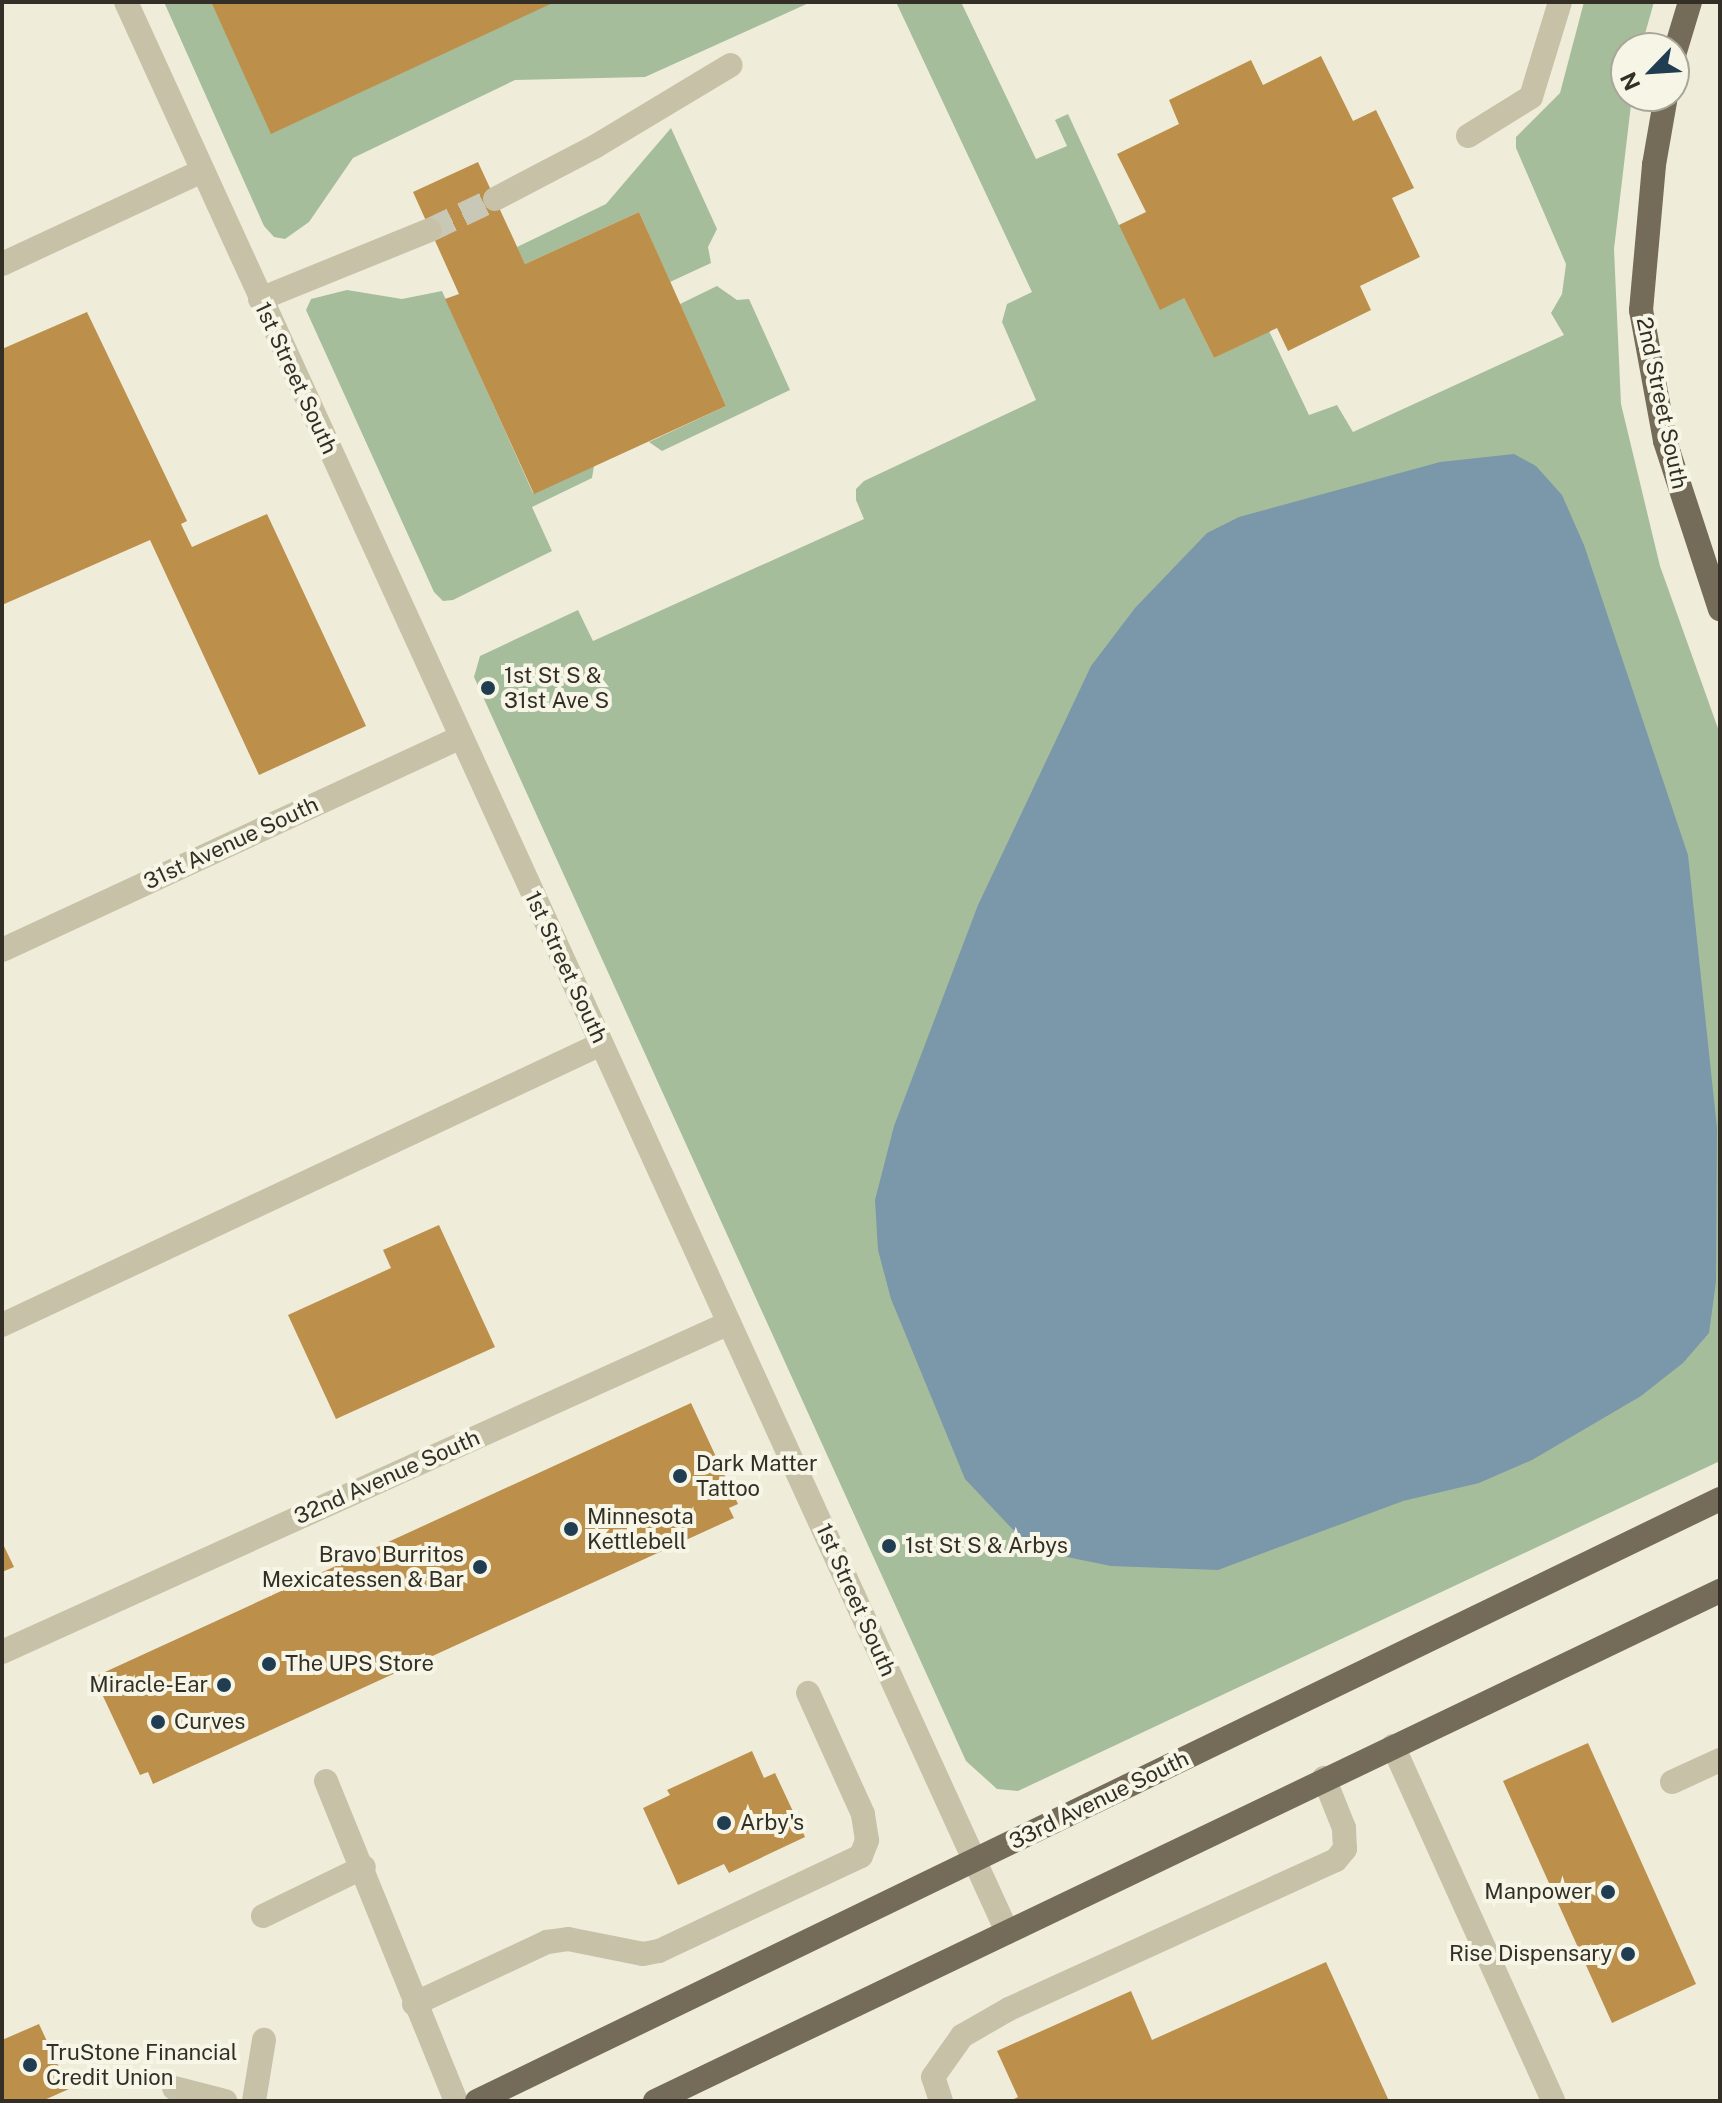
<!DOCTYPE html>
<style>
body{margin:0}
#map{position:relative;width:1722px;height:2103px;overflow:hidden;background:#efedda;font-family:"Public Sans",sans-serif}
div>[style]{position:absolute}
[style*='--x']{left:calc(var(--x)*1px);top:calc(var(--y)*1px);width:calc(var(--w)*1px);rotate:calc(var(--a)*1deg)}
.green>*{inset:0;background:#a6bd9c}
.water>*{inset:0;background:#7b97aa}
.building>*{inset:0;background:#bc8f4b}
.minor-tunnel>*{height:24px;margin-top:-12px;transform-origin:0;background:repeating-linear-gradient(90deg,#c9c7b6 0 24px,transparent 0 36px)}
.minor>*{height:24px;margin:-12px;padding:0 12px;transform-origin:12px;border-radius:12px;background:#c6c1a7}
.major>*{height:24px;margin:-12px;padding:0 12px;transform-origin:12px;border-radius:12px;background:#746c59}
.dots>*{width:22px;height:22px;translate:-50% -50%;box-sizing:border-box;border:4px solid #f7f6e6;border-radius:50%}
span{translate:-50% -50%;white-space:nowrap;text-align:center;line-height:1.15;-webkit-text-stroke:8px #f7f6e6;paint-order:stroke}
.street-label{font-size:22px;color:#332f27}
.poi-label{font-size:22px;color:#332f27}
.left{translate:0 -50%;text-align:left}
.right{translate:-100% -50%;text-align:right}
.frame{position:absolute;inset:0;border:4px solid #332f27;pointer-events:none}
.north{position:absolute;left:1610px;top:32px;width:80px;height:80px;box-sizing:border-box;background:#f7f6e6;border:2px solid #a9a69a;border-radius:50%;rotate:245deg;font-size:22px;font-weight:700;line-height:32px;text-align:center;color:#332f27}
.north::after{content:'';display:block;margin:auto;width:28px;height:36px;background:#203d52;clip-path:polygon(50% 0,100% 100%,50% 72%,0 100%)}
</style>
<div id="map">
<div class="green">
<i style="clip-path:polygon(164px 2px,211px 2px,272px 133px,554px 2px,811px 2px,645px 77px,515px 80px,353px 158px,309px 222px,285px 239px,274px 237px,264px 226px)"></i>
<i style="clip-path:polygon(896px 2px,961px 2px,1036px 159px,1067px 146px,1055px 120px,1068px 114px,1119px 225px,1184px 298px,1214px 358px,1269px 331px,1309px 415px,1337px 405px,1353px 432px,1564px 335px,1551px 313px,1562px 294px,1566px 264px,1516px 148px,1516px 137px,1560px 93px,1584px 2px,1654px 2px,1641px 48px,1626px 48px,1626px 96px,1632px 96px,1614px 249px,1621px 404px,1660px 566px,1720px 734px,1720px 1461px,1018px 1791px,997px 1789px,966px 1761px,474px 677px,480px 656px,578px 610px,593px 641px,864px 519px,856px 500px,856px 489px,864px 481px,1036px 400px,1002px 322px,1007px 304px,1032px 292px)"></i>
<i style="clip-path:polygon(671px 128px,717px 229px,708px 247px,711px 263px,670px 282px,639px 212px,525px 264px,517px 247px,606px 204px)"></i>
<i style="clip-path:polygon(717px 286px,737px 300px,749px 299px,790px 390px,662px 451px,649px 442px,726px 406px,680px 304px)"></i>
<i style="clip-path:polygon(347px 290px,402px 299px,442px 291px,533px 493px,594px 466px,592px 478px,532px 507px,552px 551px,453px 600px,443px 601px,434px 592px,306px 310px,311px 299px)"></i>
</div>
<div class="water">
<i style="clip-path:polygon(1514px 454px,1536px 466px,1562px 495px,1584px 545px,1688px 855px,1717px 1128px,1716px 1282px,1709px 1333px,1683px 1363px,1641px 1396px,1532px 1460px,1479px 1483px,1403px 1501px,1218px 1570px,1111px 1566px,1062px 1556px,1018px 1535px,965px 1479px,891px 1299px,878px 1250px,875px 1200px,894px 1126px,978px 905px,1091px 666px,1135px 608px,1207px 533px,1239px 517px,1440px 462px)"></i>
</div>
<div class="building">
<i style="clip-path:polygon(211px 2px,555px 2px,271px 134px)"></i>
<i style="clip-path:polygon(1321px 56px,1353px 121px,1376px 110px,1414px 188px,1392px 198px,1420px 257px,1360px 286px,1371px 310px,1288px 351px,1277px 328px,1214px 358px,1184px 298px,1160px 310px,1119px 225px,1146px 212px,1117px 154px,1179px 124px,1169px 100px,1251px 60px,1263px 85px)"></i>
<i style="clip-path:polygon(478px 162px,525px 264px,639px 212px,726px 406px,534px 494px,445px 299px,459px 294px,413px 192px)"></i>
<i style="clip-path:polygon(87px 312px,187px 521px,181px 524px,192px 547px,267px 514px,366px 726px,259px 775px,150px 540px,2px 605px,2px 349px)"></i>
<i style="clip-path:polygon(439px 1225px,495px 1347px,336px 1419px,288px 1315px,391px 1268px,383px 1250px)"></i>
<i style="clip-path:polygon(691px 1403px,738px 1504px,729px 1508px,734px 1518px,153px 1784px,148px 1772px,140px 1775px,94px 1677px)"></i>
<i style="clip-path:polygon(2px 1542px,14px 1567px,2px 1572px)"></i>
<i style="clip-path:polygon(1588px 1743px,1696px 1984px,1612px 2023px,1503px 1781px)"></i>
<i style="clip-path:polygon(752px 1751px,764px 1778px,775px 1773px,805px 1837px,729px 1873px,724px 1864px,678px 1885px,643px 1808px,670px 1795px,667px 1790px)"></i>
<i style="clip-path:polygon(1326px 1962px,1389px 2101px,1010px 2101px,1018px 2097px,997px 2051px,1131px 1991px,1152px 2040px)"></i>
<i style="clip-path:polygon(39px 2024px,69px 2089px,42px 2101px,2px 2101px,2px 2040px)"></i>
</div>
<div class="minor-tunnel">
<i style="--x:430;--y:230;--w:72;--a:-25.5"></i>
</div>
<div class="minor">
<i style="--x:126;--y:2;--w:2122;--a:65.46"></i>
<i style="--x:1468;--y:136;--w:74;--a:-31.8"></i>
<i style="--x:1531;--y:97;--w:99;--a:-73"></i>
<i style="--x:495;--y:199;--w:114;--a:-27.7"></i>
<i style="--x:596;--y:146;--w:157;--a:-31"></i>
<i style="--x:2;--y:264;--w:221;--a:-24.9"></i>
<i style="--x:260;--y:299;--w:183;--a:-22.1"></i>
<i style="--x:2;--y:950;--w:506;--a:-24.89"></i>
<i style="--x:2;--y:1325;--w:662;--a:-25.13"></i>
<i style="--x:2;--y:1652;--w:798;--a:-24.35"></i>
<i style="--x:1393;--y:1746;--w:389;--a:65.7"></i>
<i style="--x:326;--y:1781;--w:345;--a:67.9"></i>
<i style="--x:1672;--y:1782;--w:53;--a:-24.6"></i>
<i style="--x:263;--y:1916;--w:112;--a:-25.9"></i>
<i style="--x:414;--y:2004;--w:147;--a:-25"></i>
<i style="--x:547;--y:1942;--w:21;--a:-8"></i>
<i style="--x:568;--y:1939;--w:76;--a:11.3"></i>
<i style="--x:643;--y:1954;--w:16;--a:-11"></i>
<i style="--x:659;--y:1951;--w:223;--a:-25.2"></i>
<i style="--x:861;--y:1856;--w:17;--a:-69"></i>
<i style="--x:867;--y:1840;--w:26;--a:-99"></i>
<i style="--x:863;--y:1814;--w:133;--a:-114.4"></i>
<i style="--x:174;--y:2088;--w:53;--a:14.3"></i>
<i style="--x:254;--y:2101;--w:62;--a:-80.7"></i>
<i style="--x:941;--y:2101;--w:25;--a:-108"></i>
<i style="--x:933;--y:2077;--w:50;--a:-54.7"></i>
<i style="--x:962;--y:2036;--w:54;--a:-29.9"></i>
<i style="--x:1009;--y:2009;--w:359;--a:-24.5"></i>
<i style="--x:1336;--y:1860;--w:14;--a:-51"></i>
<i style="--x:1345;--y:1849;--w:21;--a:-93"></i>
<i style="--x:1344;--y:1828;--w:54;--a:-111.8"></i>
</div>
<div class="major">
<i style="--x:1674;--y:55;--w:55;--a:-73.2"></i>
<i style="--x:1666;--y:96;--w:70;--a:99.9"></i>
<i style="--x:1654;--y:165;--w:146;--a:95.1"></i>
<i style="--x:1641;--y:310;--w:133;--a:79.6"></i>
<i style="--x:1665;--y:441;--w:177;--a:71.9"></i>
<i style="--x:477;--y:2101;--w:1381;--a:-25.84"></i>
<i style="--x:655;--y:2101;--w:1181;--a:-25.59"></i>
</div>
<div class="dots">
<i style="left:488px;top:688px;background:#203d52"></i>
<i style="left:680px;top:1476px;background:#203d52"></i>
<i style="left:571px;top:1529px;background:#203d52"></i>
<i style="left:889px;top:1546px;background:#203d52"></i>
<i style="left:480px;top:1567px;background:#203d52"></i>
<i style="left:269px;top:1664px;background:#203d52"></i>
<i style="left:224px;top:1685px;background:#203d52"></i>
<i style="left:158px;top:1722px;background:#203d52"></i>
<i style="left:724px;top:1823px;background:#203d52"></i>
<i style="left:1608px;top:1892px;background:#203d52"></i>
<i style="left:1628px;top:1954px;background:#203d52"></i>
<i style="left:30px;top:2065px;background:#203d52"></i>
</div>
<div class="street-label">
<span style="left:296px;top:378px;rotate:65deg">1st Street South</span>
<span style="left:1662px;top:403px;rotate:78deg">2nd Street South</span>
<span style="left:231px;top:843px;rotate:-25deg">31st Avenue South</span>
<span style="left:566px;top:967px;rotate:65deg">1st Street South</span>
<span style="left:387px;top:1477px;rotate:-24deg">32nd Avenue South</span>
<span style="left:856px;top:1600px;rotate:66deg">1st Street South</span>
<span style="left:1099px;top:1800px;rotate:-26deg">33rd Avenue South</span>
</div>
<div class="poi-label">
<span class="left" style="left:504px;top:688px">1st St S &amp;<br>31st Ave S</span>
<span class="left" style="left:696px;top:1476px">Dark Matter<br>Tattoo</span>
<span class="left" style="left:587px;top:1529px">Minnesota<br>Kettlebell</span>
<span class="left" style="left:905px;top:1546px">1st St S &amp; Arbys</span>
<span class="right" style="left:464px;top:1567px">Bravo Burritos<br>Mexicatessen &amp; Bar</span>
<span class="left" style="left:285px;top:1664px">The UPS Store</span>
<span class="right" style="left:208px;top:1685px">Miracle-Ear</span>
<span class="left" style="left:174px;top:1722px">Curves</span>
<span class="left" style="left:740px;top:1823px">Arby's</span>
<span class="right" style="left:1592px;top:1892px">Manpower</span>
<span class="right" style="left:1612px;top:1954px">Rise Dispensary</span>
<span class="left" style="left:46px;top:2065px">TruStone Financial<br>Credit Union</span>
</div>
<div class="frame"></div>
<div class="north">N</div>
</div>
